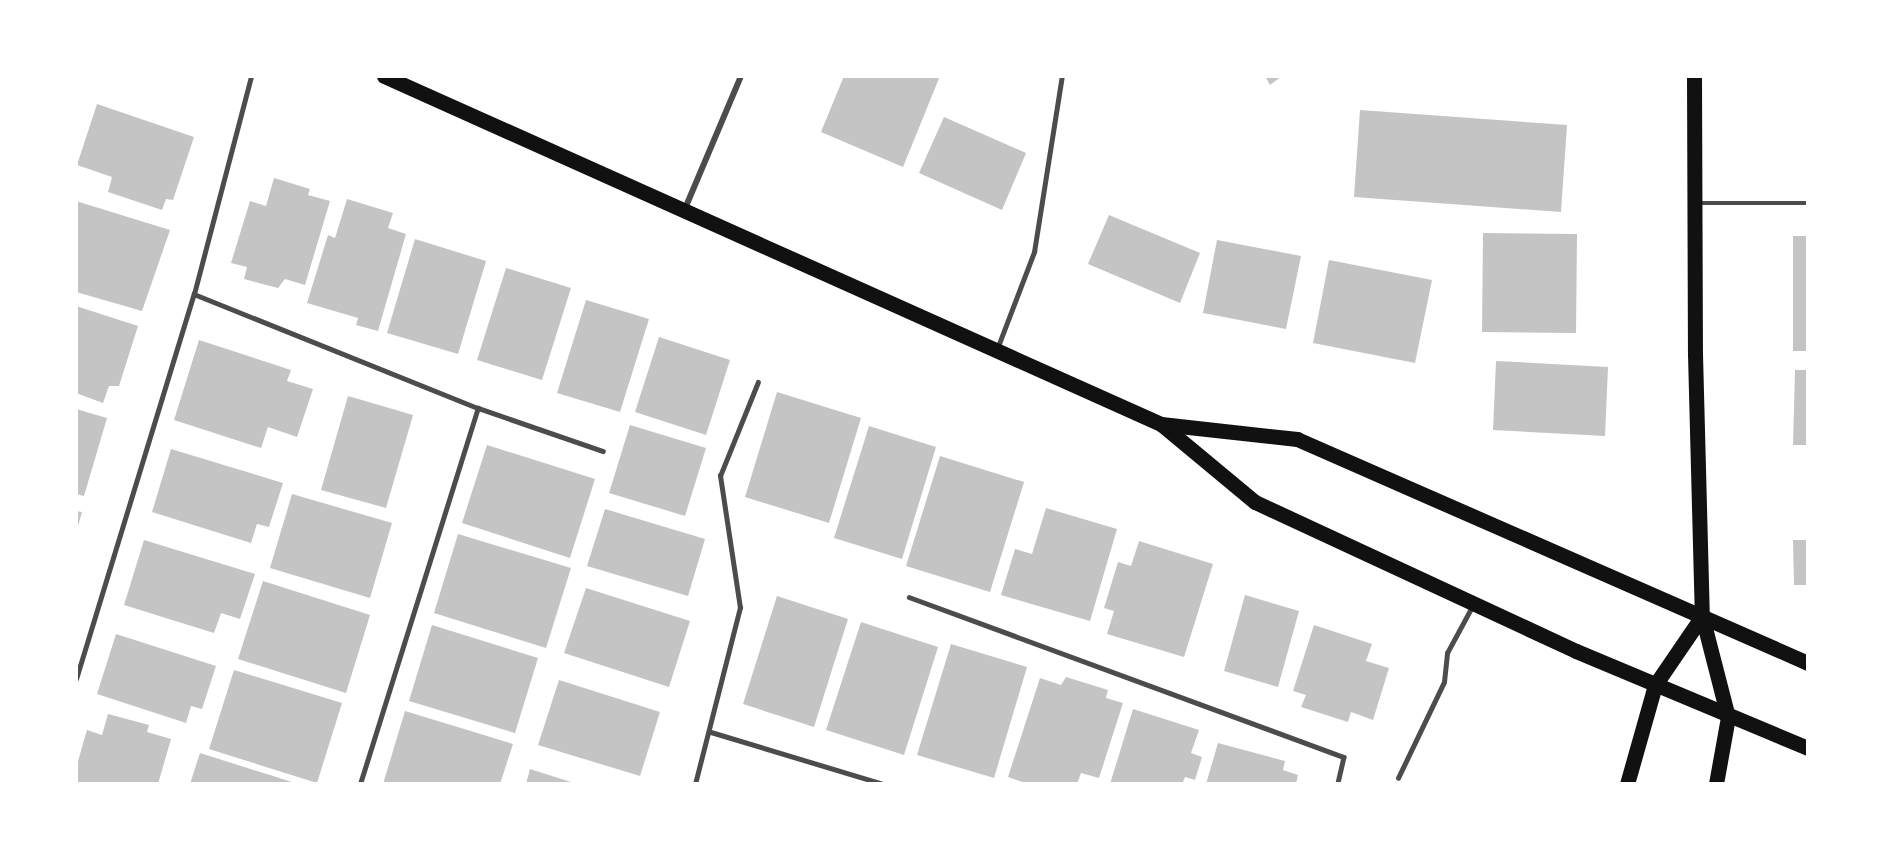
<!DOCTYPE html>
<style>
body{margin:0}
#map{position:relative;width:1884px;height:860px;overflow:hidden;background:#fff;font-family:"Sofia Sans Condensed",sans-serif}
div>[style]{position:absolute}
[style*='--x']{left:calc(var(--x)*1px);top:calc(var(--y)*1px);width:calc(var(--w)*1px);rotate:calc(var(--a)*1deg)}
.building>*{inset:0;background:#c4c4c4}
.service>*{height:4.5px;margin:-2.25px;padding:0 2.25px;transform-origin:2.25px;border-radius:2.25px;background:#4c4c4c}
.minor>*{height:6px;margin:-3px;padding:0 3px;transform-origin:3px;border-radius:3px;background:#4c4c4c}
.primary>*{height:15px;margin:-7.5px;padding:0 7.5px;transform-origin:7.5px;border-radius:7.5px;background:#111}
span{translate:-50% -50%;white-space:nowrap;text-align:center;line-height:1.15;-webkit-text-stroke:4.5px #fff;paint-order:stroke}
.frame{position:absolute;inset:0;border:78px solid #fff;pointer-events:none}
</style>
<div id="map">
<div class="building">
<i style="clip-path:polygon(844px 76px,940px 76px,903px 167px,821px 132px)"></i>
<i style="clip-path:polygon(1265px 76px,1282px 76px,1270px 85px)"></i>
<i style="clip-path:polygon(97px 104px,194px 137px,173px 200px,166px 199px,162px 210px,108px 192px,112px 177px,77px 165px)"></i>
<i style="clip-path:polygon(1360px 110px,1567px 125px,1561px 212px,1354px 197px)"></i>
<i style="clip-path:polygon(944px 117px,1026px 153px,1002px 210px,919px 173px)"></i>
<i style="clip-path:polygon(274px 178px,310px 189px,308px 195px,330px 201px,305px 285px,285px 279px,278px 288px,244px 279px,247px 267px,231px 263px,250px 201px,266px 206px)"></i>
<i style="clip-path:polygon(347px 199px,393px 213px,388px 228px,406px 234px,378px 331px,356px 325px,358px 318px,307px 303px,328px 235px,335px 238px)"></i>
<i style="clip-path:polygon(76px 201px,170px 230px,142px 311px,76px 292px)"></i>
<i style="clip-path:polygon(1109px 215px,1200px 253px,1180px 303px,1088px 264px)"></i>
<i style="clip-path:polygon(1483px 233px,1577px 234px,1576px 333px,1482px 332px)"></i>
<i style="clip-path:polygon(1793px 236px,1808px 236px,1808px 351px,1793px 351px)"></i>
<i style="clip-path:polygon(415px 239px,486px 261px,458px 354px,387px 333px)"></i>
<i style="clip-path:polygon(1217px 240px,1301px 256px,1286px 329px,1203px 313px)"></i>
<i style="clip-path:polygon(1329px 260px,1432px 280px,1415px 363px,1313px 343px)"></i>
<i style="clip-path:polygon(506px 268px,571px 288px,542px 380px,477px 360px)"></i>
<i style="clip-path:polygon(586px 300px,649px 319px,620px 412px,557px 393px)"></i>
<i style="clip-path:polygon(76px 306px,138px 326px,119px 386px,109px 386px,103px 403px,76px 393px)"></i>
<i style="clip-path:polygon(659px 337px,730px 360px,706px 435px,635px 412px)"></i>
<i style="clip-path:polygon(199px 340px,291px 370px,287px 381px,313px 389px,297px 437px,268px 427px,261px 448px,174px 420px)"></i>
<i style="clip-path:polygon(1496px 361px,1608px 367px,1605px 436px,1493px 430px)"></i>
<i style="clip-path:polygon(1795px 370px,1808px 370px,1808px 445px,1793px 445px)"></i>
<i style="clip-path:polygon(777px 392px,861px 418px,829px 523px,745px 497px)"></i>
<i style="clip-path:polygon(348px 396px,413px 415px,386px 508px,321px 490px)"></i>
<i style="clip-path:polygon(76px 409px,107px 418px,84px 496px,76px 494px)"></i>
<i style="clip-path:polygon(630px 425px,706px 448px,685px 516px,609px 493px)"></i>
<i style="clip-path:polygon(869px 426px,936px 447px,902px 559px,834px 538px)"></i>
<i style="clip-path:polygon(487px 445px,595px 479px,570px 558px,462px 523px)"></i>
<i style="clip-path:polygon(171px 449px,283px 483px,269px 527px,257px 524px,251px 543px,152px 512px)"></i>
<i style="clip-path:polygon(940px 456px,1024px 482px,990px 592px,906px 566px)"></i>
<i style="clip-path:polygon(292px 494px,392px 523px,370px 598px,270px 568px)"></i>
<i style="clip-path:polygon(1046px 508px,1117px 529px,1090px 621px,1001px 595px,1015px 549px,1032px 554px)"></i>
<i style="clip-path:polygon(605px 509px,705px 539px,688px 596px,587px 566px)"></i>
<i style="clip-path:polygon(76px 511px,82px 512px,77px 530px,76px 529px)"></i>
<i style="clip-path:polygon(458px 534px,571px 568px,546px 648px,434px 613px)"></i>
<i style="clip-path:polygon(144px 540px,255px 574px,240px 619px,221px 613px,214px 633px,124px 605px)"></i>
<i style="clip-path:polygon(1793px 540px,1808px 540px,1808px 585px,1794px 585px)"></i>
<i style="clip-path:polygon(1139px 541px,1213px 564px,1184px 657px,1107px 634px,1114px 611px,1104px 608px,1118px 562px,1131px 566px)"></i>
<i style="clip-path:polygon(263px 581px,370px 615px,346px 693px,238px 659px)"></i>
<i style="clip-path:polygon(586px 588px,690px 621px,669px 687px,564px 653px)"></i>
<i style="clip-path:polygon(1245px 595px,1299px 611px,1278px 687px,1224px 671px)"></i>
<i style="clip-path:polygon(777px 596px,848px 619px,814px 727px,743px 704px)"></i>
<i style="clip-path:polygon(861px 622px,938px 647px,904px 755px,826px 730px)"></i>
<i style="clip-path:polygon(432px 625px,538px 658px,515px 733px,409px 701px)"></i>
<i style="clip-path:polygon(1314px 625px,1372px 644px,1366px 661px,1389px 668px,1373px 720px,1351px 712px,1348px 722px,1301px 707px,1306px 695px,1293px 691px)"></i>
<i style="clip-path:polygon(116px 634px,216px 666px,202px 709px,191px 706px,186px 723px,97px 694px)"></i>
<i style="clip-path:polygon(951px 644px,1027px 667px,994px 778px,917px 755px)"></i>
<i style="clip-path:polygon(234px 670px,342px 703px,317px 783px,209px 749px)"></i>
<i style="clip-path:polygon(1066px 677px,1108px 690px,1106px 698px,1123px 703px,1099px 778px,1081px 773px,1077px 784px,1028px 784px,1008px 777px,1040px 678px,1061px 685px)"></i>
<i style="clip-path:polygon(559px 680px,660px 712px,640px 776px,538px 745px)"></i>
<i style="clip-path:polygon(1133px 709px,1199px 730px,1191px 753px,1202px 757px,1195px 780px,1185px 777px,1182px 784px,1110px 784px)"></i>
<i style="clip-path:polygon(405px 711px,513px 744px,500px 784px,383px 784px)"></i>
<i style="clip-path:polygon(108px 714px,149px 725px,147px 732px,171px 739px,158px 784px,76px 784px,76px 768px,87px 730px,102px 735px)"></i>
<i style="clip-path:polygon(1218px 743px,1285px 761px,1283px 770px,1298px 775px,1296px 784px,1206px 784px)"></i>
<i style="clip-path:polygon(200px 753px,295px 783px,295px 784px,190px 784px)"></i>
<i style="clip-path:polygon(530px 769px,574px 783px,574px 784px,526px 784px)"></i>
</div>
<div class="service">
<i style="--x:1697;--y:203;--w:111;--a:0"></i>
<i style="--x:194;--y:294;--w:306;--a:21.9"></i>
<i style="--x:478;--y:408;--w:132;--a:19"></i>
<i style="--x:997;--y:349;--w:104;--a:-69.1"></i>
<i style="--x:1034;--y:252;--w:178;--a:-81"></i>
<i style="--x:909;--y:597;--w:463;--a:20.2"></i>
<i style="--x:1344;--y:757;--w:28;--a:103"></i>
<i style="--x:76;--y:679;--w:403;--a:-73"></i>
<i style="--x:194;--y:294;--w:225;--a:-75.3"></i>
<i style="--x:711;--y:732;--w:180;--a:16.8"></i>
<i style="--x:1398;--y:778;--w:106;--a:-64.4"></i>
<i style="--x:1444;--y:682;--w:29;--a:-84"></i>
<i style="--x:1447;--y:653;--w:55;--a:-61.6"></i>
<i style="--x:360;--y:784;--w:394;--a:-72.6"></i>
<i style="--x:695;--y:784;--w:182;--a:-75.7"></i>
<i style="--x:740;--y:608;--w:134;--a:-98.6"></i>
<i style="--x:720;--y:476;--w:101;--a:-68"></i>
</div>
<div class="minor">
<i style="--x:684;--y:211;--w:147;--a:-67.1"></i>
</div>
<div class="primary">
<i style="--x:384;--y:76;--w:851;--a:24.13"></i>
<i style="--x:1161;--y:424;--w:122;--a:39.7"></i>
<i style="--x:1255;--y:502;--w:354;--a:24.9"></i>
<i style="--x:1576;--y:651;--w:251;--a:22.7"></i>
<i style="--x:1694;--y:76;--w:278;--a:89.8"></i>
<i style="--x:1695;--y:354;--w:262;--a:88.5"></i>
<i style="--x:1702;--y:616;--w:104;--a:75.6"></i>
<i style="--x:1728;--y:717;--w:68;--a:100.2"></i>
<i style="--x:1161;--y:424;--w:137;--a:6.3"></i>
<i style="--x:1297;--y:439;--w:558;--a:23.67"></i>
<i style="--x:1627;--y:784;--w:103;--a:-74.2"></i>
<i style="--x:1655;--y:685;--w:83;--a:-55.7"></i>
</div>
<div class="frame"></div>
</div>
